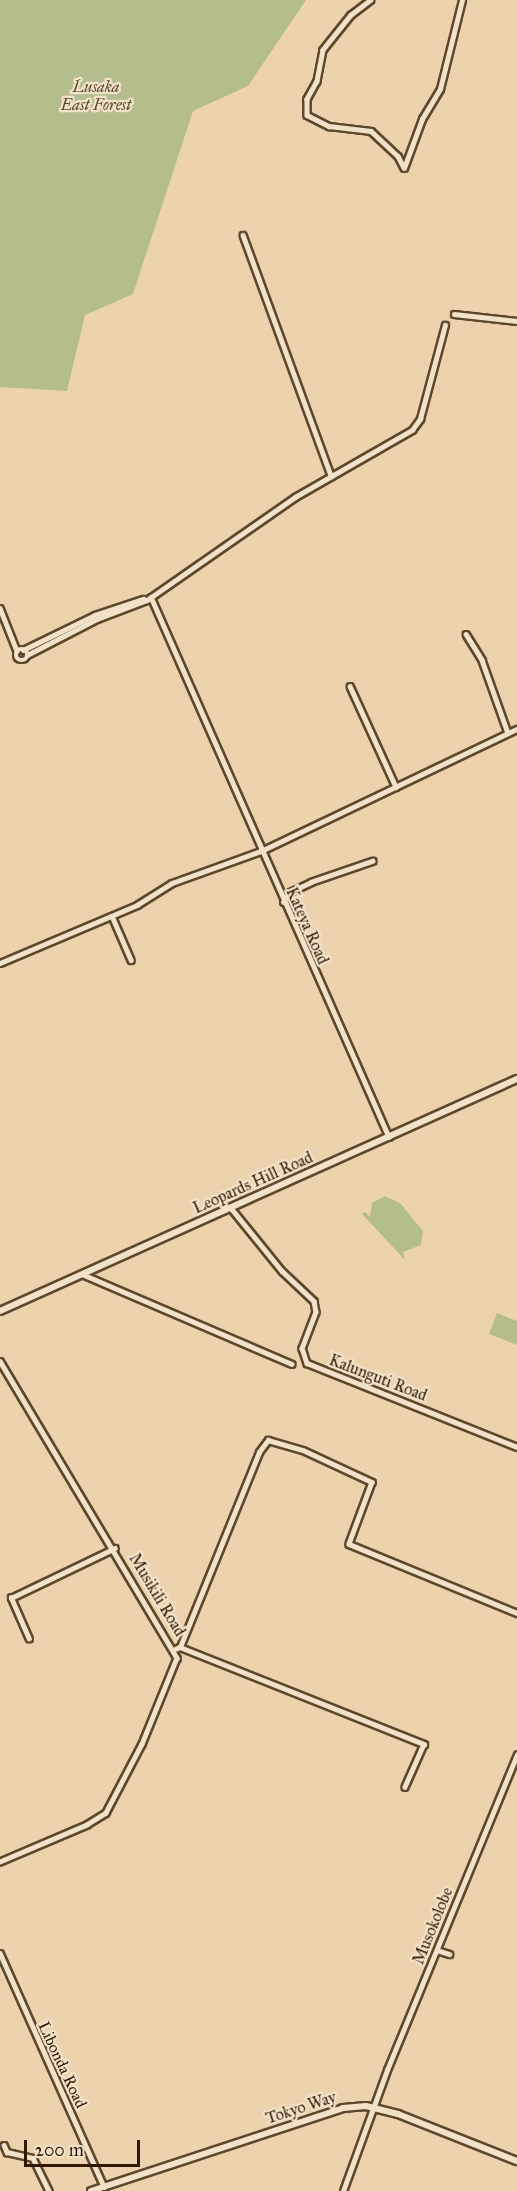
<!DOCTYPE html>
<style>
body{margin:0}
#map{position:relative;width:517px;height:2191px;overflow:hidden;background:#edd3ad;font-family:"IM FELL Great Primer",serif}
div>[style]{position:absolute}
[style*='--x']{left:calc(var(--x)*1px);top:calc(var(--y)*1px);width:calc(var(--w)*1px);rotate:calc(var(--a)*1deg)}
.green>*{inset:0;background:#b4be8d}
.roads{filter:drop-shadow(2px 0 #5e482b) drop-shadow(-2px 0 #5e482b) drop-shadow(0 2px #5e482b) drop-shadow(0 -2px #5e482b)}
.street>*{height:4.5px;margin:-2.25px;padding:0 2.25px;transform-origin:2.25px;border-radius:2.25px;background:#f3e2ca}
.street>.ring{margin:-2.25px;padding:0;box-sizing:content-box;background:none;border:4.5px solid #f3e2ca;border-radius:50%}
.secondary>*{height:6px;margin:-3px;padding:0 3px;transform-origin:3px;border-radius:3px;background:#f3e2ca}
span{translate:-50% -50%;white-space:nowrap;text-align:center;line-height:1.15;-webkit-text-stroke:4.5px #f3e2ca;paint-order:stroke}
.park-label{font-size:16px;color:#574b2a;font-style:italic}
.street-label{font-size:16px;color:#2f1900}
.scale{position:absolute;left:24px;top:2140px;width:116px;height:27px;box-sizing:border-box;border:3px solid #2f1900;border-top:0;padding-left:8px;font-size:18px;line-height:21px;white-space:nowrap;color:#2f1900;-webkit-text-stroke:4px #f3e2ca;paint-order:stroke}
</style>
<div id="map">
<div class="green">
<i style="clip-path:polygon(0 0,306px 0,248px 86px,193px 111px,133px 294px,85px 315px,67px 391px,0 387px)"></i>
<i style="clip-path:polygon(385px 1196px,400px 1203px,423px 1231px,421px 1245px,403px 1252px,405px 1260px,362px 1214px,365px 1212px,370px 1217px,372px 1203px)"></i>
<i style="clip-path:polygon(497px 1313px,517px 1321px,517px 1345px,489px 1334px)"></i>
</div>
<div class="roads">
<div class="street">
<i style="--x:371;--y:0;--w:25;--a:143"></i>
<i style="--x:351;--y:15;--w:45;--a:128.7"></i>
<i style="--x:323;--y:50;--w:32;--a:101"></i>
<i style="--x:317;--y:81;--w:21;--a:119"></i>
<i style="--x:307;--y:99;--w:16;--a:90"></i>
<i style="--x:307;--y:115;--w:25;--a:27"></i>
<i style="--x:329;--y:126;--w:42;--a:6.8"></i>
<i style="--x:371;--y:131;--w:37;--a:43"></i>
<i style="--x:398;--y:156;--w:13;--a:63"></i>
<i style="--x:404;--y:168;--w:52;--a:-69.8"></i>
<i style="--x:422;--y:119;--w:35;--a:-59"></i>
<i style="--x:440;--y:89;--w:92;--a:-76.1"></i>
<i style="--x:243;--y:235;--w:257;--a:69.9"></i>
<i style="--x:454;--y:314;--w:63;--a:6.3"></i>
<i style="--x:151;--y:597;--w:590;--a:66.21"></i>
<i style="--x:0;--y:608;--w:46;--a:68.4"></i>
<i style="--x:466;--y:634;--w:31;--a:58"></i>
<i style="--x:482;--y:660;--w:77;--a:70.4"></i>
<i class="ring" style="left:16.5px;top:649.5px;width:6.5px;height:6.5px"></i>
<i style="--x:23;--y:650;--w:80;--a:-25.9"></i>
<i style="--x:95;--y:615;--w:51;--a:-18.4"></i>
<i style="--x:27;--y:655;--w:79;--a:-27.2"></i>
<i style="--x:97;--y:619;--w:53;--a:-20.8"></i>
<i style="--x:147;--y:600;--w:180;--a:-34.8"></i>
<i style="--x:295;--y:497;--w:135;--a:-29.8"></i>
<i style="--x:412;--y:430;--w:14;--a:-54"></i>
<i style="--x:420;--y:419;--w:97;--a:-75.1"></i>
<i style="--x:350;--y:686;--w:111;--a:65.5"></i>
<i style="--x:283;--y:902;--w:12;--a:-55"></i>
<i style="--x:290;--y:892;--w:23;--a:-25"></i>
<i style="--x:311;--y:882;--w:65;--a:-19"></i>
<i style="--x:112;--y:916;--w:48;--a:66.6"></i>
<i style="--x:0;--y:963;--w:149;--a:-22.9"></i>
<i style="--x:137;--y:905;--w:41;--a:-32.2"></i>
<i style="--x:172;--y:883;--w:95;--a:-19.8"></i>
<i style="--x:261;--y:851;--w:284;--a:-25.5"></i>
<i style="--x:231;--y:1208;--w:81;--a:51"></i>
<i style="--x:282;--y:1271;--w:44;--a:43.2"></i>
<i style="--x:314;--y:1301;--w:11;--a:80"></i>
<i style="--x:316;--y:1312;--w:39;--a:111"></i>
<i style="--x:302;--y:1348;--w:16;--a:72"></i>
<i style="--x:307;--y:1363;--w:226;--a:21.8"></i>
<i style="--x:82;--y:1274;--w:228;--a:23.2"></i>
<i style="--x:0;--y:1361;--w:346;--a:59.2"></i>
<i style="--x:177;--y:1658;--w:93;--a:112.1"></i>
<i style="--x:142;--y:1744;--w:78;--a:117.6"></i>
<i style="--x:106;--y:1813;--w:22;--a:148"></i>
<i style="--x:87;--y:1825;--w:95;--a:157"></i>
<i style="--x:29;--y:1639;--w:45;--a:-113.7"></i>
<i style="--x:11;--y:1598;--w:115;--a:-25.7"></i>
<i style="--x:180;--y:1647;--w:263;--a:21.7"></i>
<i style="--x:424;--y:1744;--w:47;--a:113.8"></i>
<i style="--x:175;--y:1649;--w:5;--a:-22"></i>
<i style="--x:180;--y:1647;--w:210;--a:-67.9"></i>
<i style="--x:259;--y:1452;--w:15;--a:-53"></i>
<i style="--x:268;--y:1440;--w:36;--a:16"></i>
<i style="--x:303;--y:1450;--w:76;--a:24.9"></i>
<i style="--x:372;--y:1482;--w:66;--a:110.4"></i>
<i style="--x:349;--y:1544;--w:182;--a:22.3"></i>
<i style="--x:437;--y:1950;--w:13;--a:18"></i>
<i style="--x:0;--y:1953;--w:256;--a:66"></i>
<i style="--x:4;--y:2145;--w:8;--a:67"></i>
<i style="--x:7;--y:2152;--w:27;--a:13"></i>
<i style="--x:33;--y:2158;--w:37;--a:64"></i>
<i style="--x:343;--y:2191;--w:129;--a:-70"></i>
<i style="--x:387;--y:2070;--w:341;--a:-67.6"></i>
</div>
<div class="secondary">
<i style="--x:0;--y:1311;--w:567;--a:-24.17"></i>
<i style="--x:91;--y:2191;--w:265;--a:-18.2"></i>
<i style="--x:343;--y:2108;--w:23;--a:-5"></i>
<i style="--x:366;--y:2106;--w:33;--a:14"></i>
<i style="--x:398;--y:2114;--w:128;--a:21.6"></i>
</div>
</div>
<div class="park-label">
<span style="left:96px;top:96px">Lusaka<br>East Forest</span>
</div>
<div class="street-label">
<span style="left:307px;top:926px;rotate:66deg">Kateya Road</span>
<span style="left:253px;top:1183px;rotate:-24deg">Leopards Hill Road</span>
<span style="left:378px;top:1378px;rotate:21deg">Kalunguti Road</span>
<span style="left:157px;top:1595px;rotate:59deg">Musikili Road</span>
<span style="left:433px;top:1926px;rotate:-68deg">Musokolobe</span>
<span style="left:62px;top:2065px;rotate:65deg">Libonda Road</span>
<span style="left:301px;top:2108px;rotate:-18deg">Tokyo Way</span>
</div>
<div class="scale">200 m</div>
</div>
